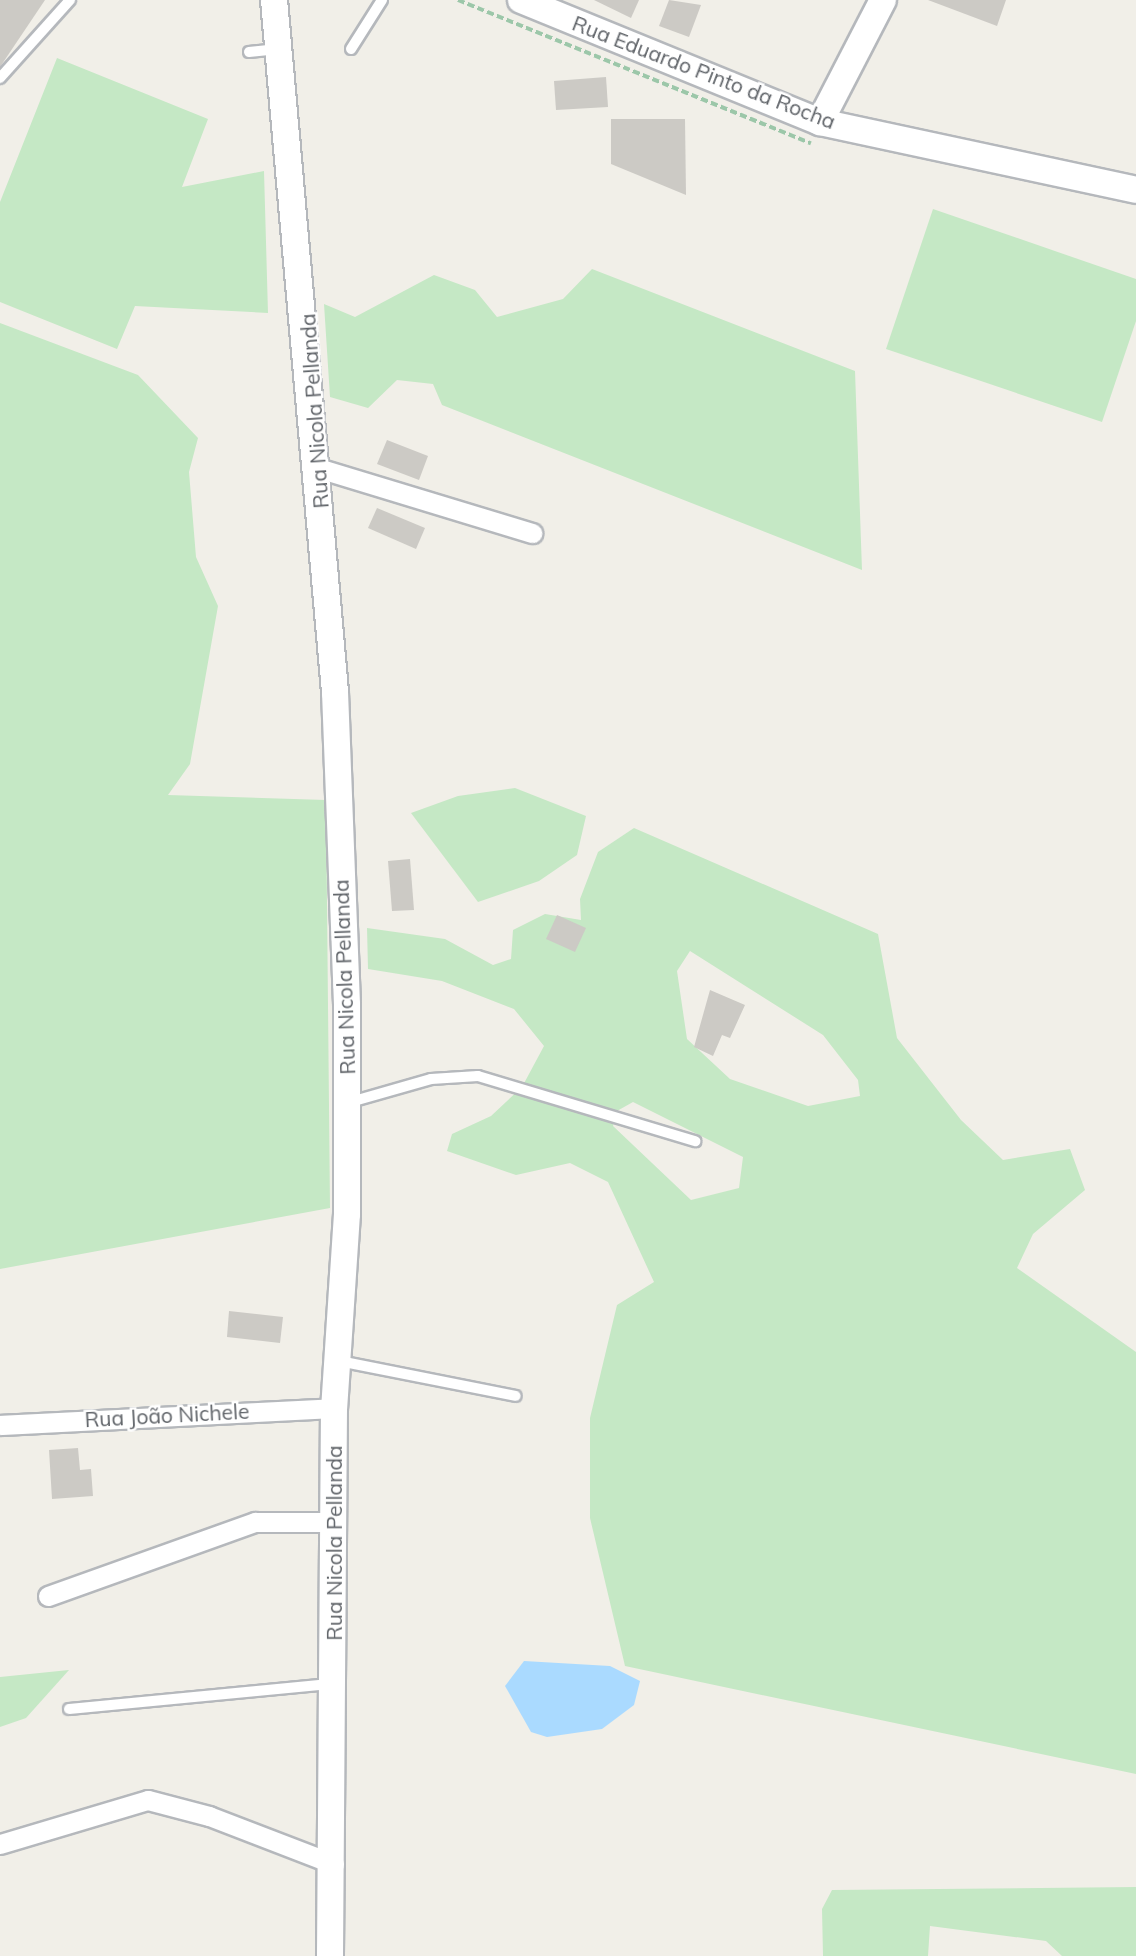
<!DOCTYPE html>
<meta charset="utf-8">
<style>
body{margin:0}
#map{position:relative;width:1136px;height:1956px;overflow:hidden;background:#f1efe8;font-family:Mulish,sans-serif}
div>[style]{position:absolute}
[style*='--x']{left:calc(var(--x)*1px);top:calc(var(--y)*1px);width:calc(var(--w)*1px);rotate:calc(var(--a)*1deg)}
.green>*{inset:0;background:#c5e8c5}
.water>*{inset:0;background:#aadaff}
.building>*{inset:0;background:#cccac5}
.path>*{height:3.5px;margin-top:-1.75px;transform-origin:0;background:repeating-linear-gradient(90deg,#9cc7a9 0 7px,transparent 0 10.5px)}
.roads{filter:drop-shadow(2px 0 #b5b8bc) drop-shadow(-2px 0 #b5b8bc) drop-shadow(0 2px #b5b8bc) drop-shadow(0 -2px #b5b8bc)}
.lane>*{height:10px;margin:-5px;padding:0 5px;transform-origin:5px;border-radius:5px;background:#fff}
.street>*{height:19px;margin:-9.5px;padding:0 9.5px;transform-origin:9.5px;border-radius:9.5px;background:#fff}
.secondary>*{height:26px;margin:-13px;padding:0 13px;transform-origin:13px;border-radius:13px;background:#fff}
span{translate:-50% -50%;white-space:nowrap;text-align:center;line-height:1.15;-webkit-text-stroke:5px #fff;paint-order:stroke}
.street-label{font-size:21px;color:#5f6368}
</style>
<div id="map">
<div class="green">
<i style="clip-path:polygon(57px 58px,208px 119px,182px 187px,264px 171px,268px 313px,135px 306px,117px 349px,0 302px,0 202px)"></i>
<i style="clip-path:polygon(933px 209px,1136px 279px,1136px 321px,1102px 422px,886px 349px)"></i>
<i style="clip-path:polygon(592px 269px,855px 371px,862px 570px,442px 405px,433px 384px,397px 380px,368px 408px,330px 397px,324px 304px,355px 317px,434px 275px,475px 290px,497px 317px,563px 299px)"></i>
<i style="clip-path:polygon(0 323px,138px 375px,198px 438px,189px 472px,196px 557px,218px 606px,190px 764px,168px 795px,326px 800px,330px 1208px,0 1269px)"></i>
<i style="clip-path:polygon(515px 788px,586px 816px,577px 855px,539px 881px,478px 902px,411px 813px,458px 796px)"></i>
<i style="clip-path:polygon(evenodd,634px 828px,878px 934px,897px 1038px,961px 1120px,1003px 1160px,1070px 1149px,1085px 1190px,1033px 1234px,1017px 1268px,1136px 1352px,1136px 1774px,625px 1666px,590px 1518px,590px 1418px,617px 1305px,654px 1282px,608px 1182px,570px 1163px,516px 1175px,447px 1151px,452px 1134px,491px 1116px,522px 1087px,544px 1046px,514px 1009px,442px 981px,368px 969px,367px 928px,445px 939px,493px 965px,511px 959px,513px 930px,545px 914px,581px 920px,580px 899px,598px 852px,634px 828px,690px 951px,823px 1035px,858px 1080px,860px 1096px,808px 1106px,730px 1079px,687px 1039px,677px 971px,690px 951px,634px 828px,633px 1102px,743px 1157px,739px 1188px,691px 1200px,613px 1126px,617px 1111px,633px 1102px)"></i>
<i style="clip-path:polygon(69px 1670px,26px 1718px,0 1727px,0 1677px)"></i>
<i style="clip-path:polygon(1136px 1887px,1136px 1956px,1062px 1956px,1046px 1941px,930px 1926px,928px 1956px,823px 1956px,822px 1909px,832px 1890px)"></i>
</div>
<div class="water">
<i style="clip-path:polygon(524px 1661px,610px 1666px,640px 1681px,634px 1705px,602px 1729px,547px 1737px,531px 1732px,505px 1686px)"></i>
</div>
<div class="building">
<i style="clip-path:polygon(0 0,45px 0,0 67px)"></i>
<i style="clip-path:polygon(594px 0,639px 0,631px 18px)"></i>
<i style="clip-path:polygon(669px 0,701px 5px,689px 37px,659px 26px)"></i>
<i style="clip-path:polygon(928px 0,1006px 0,997px 26px)"></i>
<i style="clip-path:polygon(606px 77px,608px 107px,556px 110px,554px 81px)"></i>
<i style="clip-path:polygon(611px 119px,685px 119px,686px 195px,611px 164px)"></i>
<i style="clip-path:polygon(387px 440px,428px 456px,419px 480px,377px 464px)"></i>
<i style="clip-path:polygon(377px 508px,425px 528px,416px 549px,368px 528px)"></i>
<i style="clip-path:polygon(410px 859px,414px 910px,392px 911px,388px 861px)"></i>
<i style="clip-path:polygon(557px 915px,586px 928px,575px 952px,546px 939px)"></i>
<i style="clip-path:polygon(710px 990px,745px 1005px,730px 1038px,722px 1035px,713px 1056px,694px 1047px)"></i>
<i style="clip-path:polygon(229px 1311px,283px 1317px,280px 1343px,227px 1337px)"></i>
<i style="clip-path:polygon(78px 1448px,80px 1470px,91px 1469px,93px 1496px,52px 1499px,49px 1450px)"></i>
</div>
<div class="path">
<i style="--x:458;--y:0;--w:381;--a:22.1"></i>
</div>
<div class="roads">
<div class="lane">
<i style="--x:351;--y:49;--w:58;--a:-57.7"></i>
<i style="--x:249;--y:52;--w:27;--a:-6"></i>
<i style="--x:0;--y:78;--w:105;--a:-48.1"></i>
<i style="--x:347;--y:1103;--w:87;--a:-15.9"></i>
<i style="--x:431;--y:1079;--w:47;--a:-3.7"></i>
<i style="--x:478;--y:1076;--w:227;--a:16.7"></i>
<i style="--x:339;--y:1361;--w:180;--a:11.2"></i>
<i style="--x:69;--y:1709;--w:262;--a:-5.5"></i>
</div>
<div class="street">
<i style="--x:318;--y:468;--w:224;--a:16.9"></i>
<i style="--x:0;--y:1425;--w:334;--a:-2.9"></i>
<i style="--x:48;--y:1596;--w:220;--a:-19.7"></i>
<i style="--x:255;--y:1522;--w:79;--a:0"></i>
<i style="--x:0;--y:1844;--w:154;--a:-16.6"></i>
<i style="--x:148;--y:1800;--w:63;--a:14.7"></i>
<i style="--x:209;--y:1816;--w:134;--a:21"></i>
</div>
<div class="secondary">
<i style="--x:274;--y:0;--w:695;--a:84.96"></i>
<i style="--x:335;--y:692;--w:313;--a:87.8"></i>
<i style="--x:347;--y:1005;--w:209;--a:90"></i>
<i style="--x:347;--y:1214;--w:194;--a:93.8"></i>
<i style="--x:334;--y:1408;--w:548;--a:90.42"></i>
<i style="--x:521;--y:0;--w:323;--a:22.2"></i>
<i style="--x:820;--y:122;--w:323;--a:12.1"></i>
<i style="--x:820;--y:122;--w:137;--a:-62.7"></i>
</div>
</div>
<div class="street-label">
<span style="left:704px;top:72px;rotate:21deg">Rua Eduardo Pinto da Rocha</span>
<span style="left:314px;top:411px;rotate:-94deg">Rua Nicola Pellanda</span>
<span style="left:344px;top:977px;rotate:-92deg">Rua Nicola Pellanda</span>
<span style="left:167px;top:1415px;rotate:-3deg">Rua João Nichele</span>
<span style="left:334px;top:1543px;rotate:-90deg">Rua Nicola Pellanda</span>
</div>
</div>
